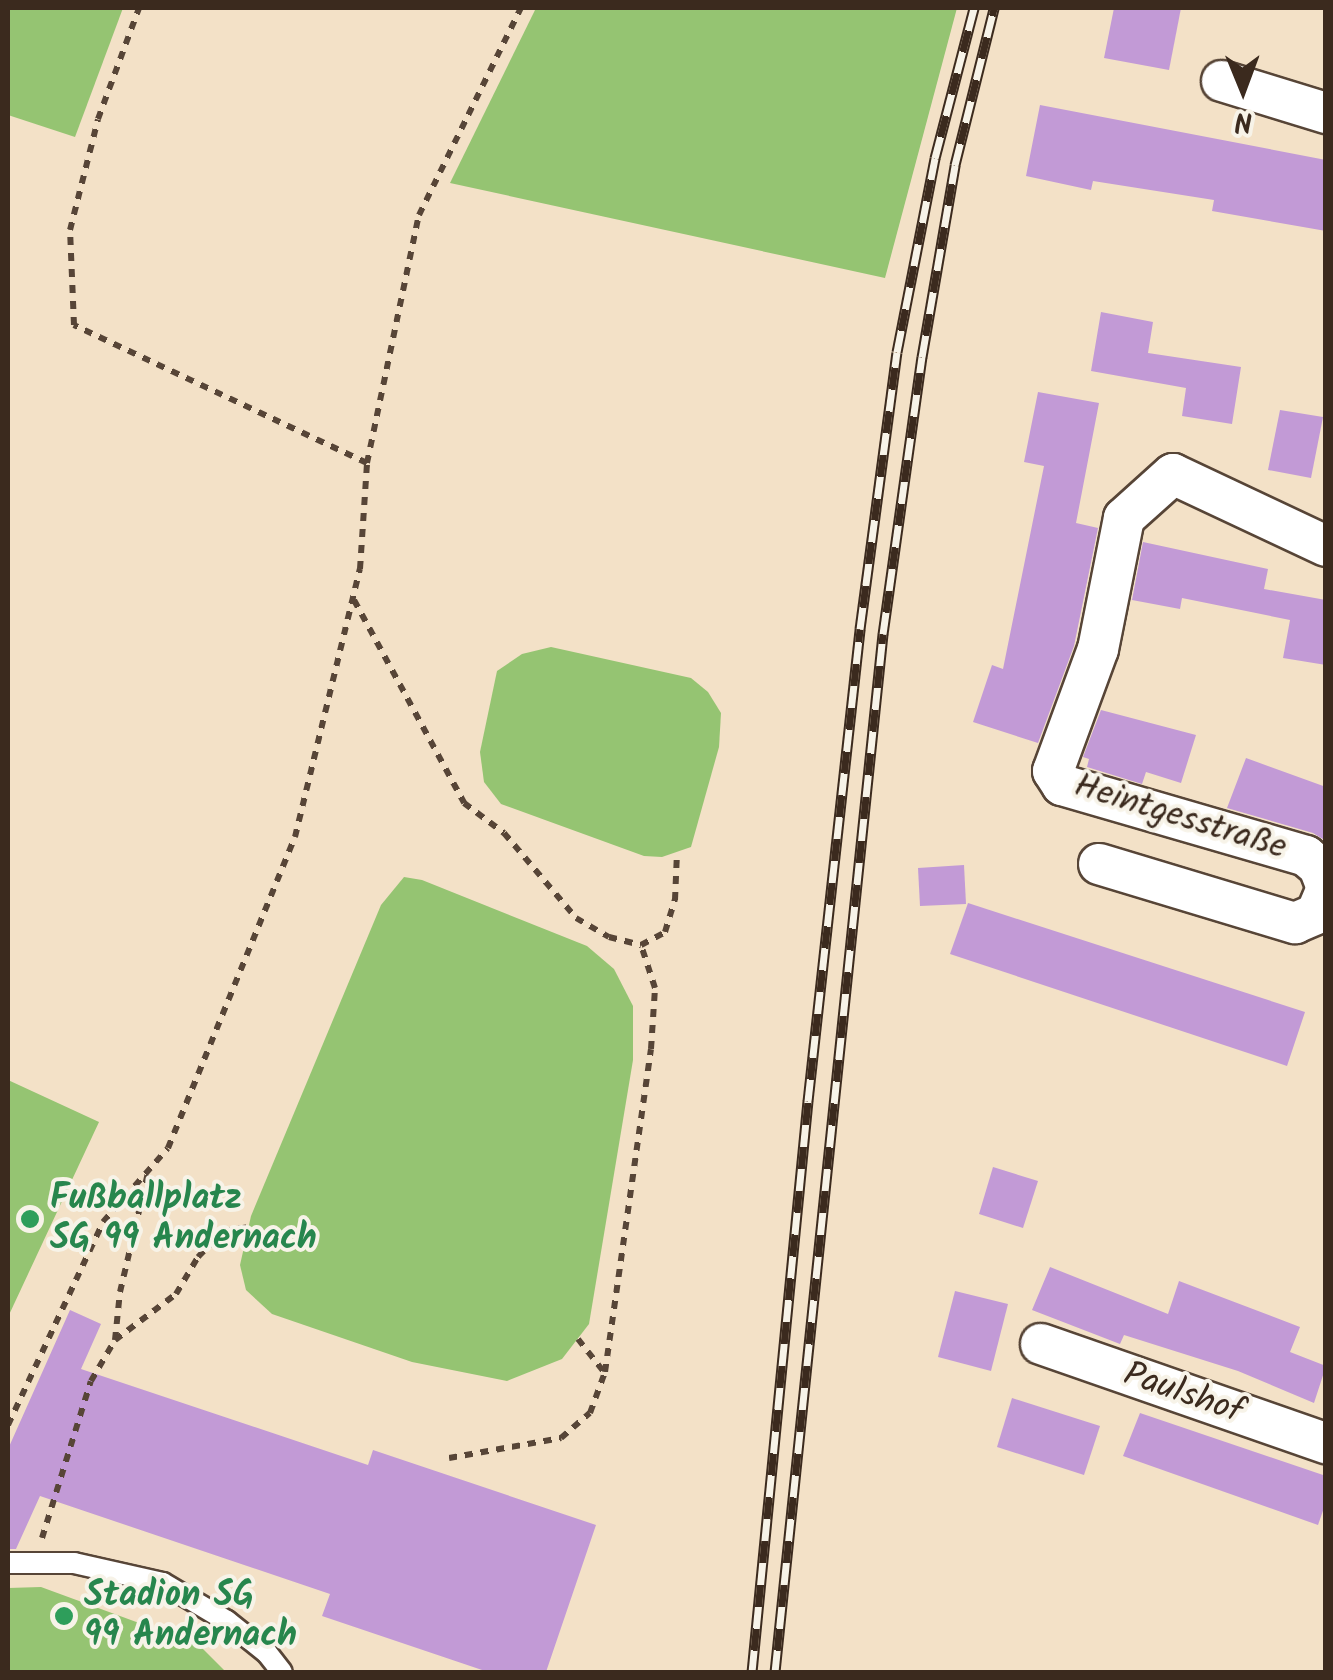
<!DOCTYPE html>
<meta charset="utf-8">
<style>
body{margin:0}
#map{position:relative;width:1333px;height:1680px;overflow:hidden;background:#f3e1c7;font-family:Kalam,sans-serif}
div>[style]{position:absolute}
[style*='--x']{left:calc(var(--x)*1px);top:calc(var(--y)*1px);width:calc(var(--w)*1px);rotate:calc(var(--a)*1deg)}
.green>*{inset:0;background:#95c472}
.building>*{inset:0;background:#c29ad6}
.path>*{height:6px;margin-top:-3px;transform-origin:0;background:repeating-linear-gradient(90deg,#574537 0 8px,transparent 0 16px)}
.roads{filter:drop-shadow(2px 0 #574537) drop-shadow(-2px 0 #574537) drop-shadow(0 2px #574537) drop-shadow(0 -2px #574537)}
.lane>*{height:20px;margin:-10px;padding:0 10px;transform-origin:10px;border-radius:10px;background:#fff}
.street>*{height:40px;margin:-20px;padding:0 20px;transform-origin:20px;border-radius:20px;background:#fff}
.rail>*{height:11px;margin-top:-5.5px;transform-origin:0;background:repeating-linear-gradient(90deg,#f7f3e8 0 22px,#3b2a1e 0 44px);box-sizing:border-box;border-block:2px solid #3b2a1e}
.dots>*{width:28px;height:28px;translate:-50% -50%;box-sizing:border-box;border:5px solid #f7f3e8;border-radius:50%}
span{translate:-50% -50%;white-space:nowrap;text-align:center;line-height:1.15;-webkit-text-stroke:8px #f7f3e8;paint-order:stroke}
.street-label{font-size:35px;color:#3b2a1e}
.leisure-label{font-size:35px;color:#27864d;font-weight:700}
.left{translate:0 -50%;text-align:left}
.frame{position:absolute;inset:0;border:10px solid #3b2a1e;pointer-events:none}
.north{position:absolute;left:1193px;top:40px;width:100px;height:100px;-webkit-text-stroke:8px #f7f3e8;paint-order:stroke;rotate:179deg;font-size:28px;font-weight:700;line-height:40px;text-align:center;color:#3b2a1e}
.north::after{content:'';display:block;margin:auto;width:35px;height:45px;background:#3b2a1e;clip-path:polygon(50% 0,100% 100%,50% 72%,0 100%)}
</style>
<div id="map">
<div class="green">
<i style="clip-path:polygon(8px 8px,123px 8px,75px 137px,8px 115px)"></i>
<i style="clip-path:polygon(536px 8px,957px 8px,885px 278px,450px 183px)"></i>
<i style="clip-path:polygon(551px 647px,691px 678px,708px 692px,721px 713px,719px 747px,691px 847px,662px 857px,644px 856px,501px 804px,484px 782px,480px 752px,497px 671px,522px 654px)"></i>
<i style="clip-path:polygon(404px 877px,422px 880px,587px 946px,614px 969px,633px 1006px,633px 1060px,589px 1324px,562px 1359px,507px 1381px,412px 1362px,272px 1314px,246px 1290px,240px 1265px,251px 1216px,381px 905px)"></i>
<i style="clip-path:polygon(8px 1080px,99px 1122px,8px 1317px)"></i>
<i style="clip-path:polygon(41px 1587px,199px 1645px,226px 1672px,8px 1672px,8px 1588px)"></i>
</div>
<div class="building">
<i style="clip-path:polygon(1114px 8px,1181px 8px,1169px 70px,1104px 58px)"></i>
<i style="clip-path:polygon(1040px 105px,1326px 160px,1326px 231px,1212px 211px,1214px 200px,1093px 181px,1091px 190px,1026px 176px)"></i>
<i style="clip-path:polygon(1101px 312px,1153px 322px,1148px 353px,1241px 367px,1232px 424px,1182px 416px,1186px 388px,1091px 371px)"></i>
<i style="clip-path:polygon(1038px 392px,1099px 403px,1076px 523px,1098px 528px,1074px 646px,1038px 743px,973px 722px,992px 665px,1003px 669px,1044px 466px,1024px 462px)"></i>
<i style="clip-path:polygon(1280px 410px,1323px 417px,1311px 478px,1268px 470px)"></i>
<i style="clip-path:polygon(1143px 542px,1268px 569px,1264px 589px,1326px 600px,1326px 665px,1283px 658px,1290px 620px,1182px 598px,1180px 609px,1132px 600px)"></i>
<i style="clip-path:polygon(1101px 710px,1196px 735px,1181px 783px,1146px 772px,1142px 784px,1087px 767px,1089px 759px,1083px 757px)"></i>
<i style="clip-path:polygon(1246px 758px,1326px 787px,1326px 841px,1313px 833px,1227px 808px)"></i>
<i style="clip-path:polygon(964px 865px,966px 904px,920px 906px,918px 868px)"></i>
<i style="clip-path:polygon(968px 903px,1305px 1012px,1287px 1066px,950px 954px)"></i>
<i style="clip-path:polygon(993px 1167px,1038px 1181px,1023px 1228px,979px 1214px)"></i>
<i style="clip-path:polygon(1050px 1267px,1168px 1314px,1179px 1281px,1300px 1327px,1290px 1352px,1326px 1366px,1314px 1403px,1238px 1371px,1124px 1335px,1120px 1344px,1032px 1310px)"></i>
<i style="clip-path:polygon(955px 1291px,1008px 1304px,991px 1371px,938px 1357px)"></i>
<i style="clip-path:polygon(70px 1310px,101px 1324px,81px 1369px,368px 1465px,373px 1450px,596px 1525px,546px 1672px,488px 1672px,322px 1616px,330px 1594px,40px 1496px,16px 1549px,8px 1549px,8px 1449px)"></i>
<i style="clip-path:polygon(1012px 1398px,1100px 1426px,1084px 1475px,997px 1447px)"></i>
<i style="clip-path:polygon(1140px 1413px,1326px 1476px,1326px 1502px,1318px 1525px,1123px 1456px)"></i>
</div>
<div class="path">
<i style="--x:367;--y:463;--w:253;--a:-78.2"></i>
<i style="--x:419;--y:215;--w:231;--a:-63.8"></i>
<i style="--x:354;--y:600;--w:231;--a:61.5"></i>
<i style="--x:464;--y:803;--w:50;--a:36.9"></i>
<i style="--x:504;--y:833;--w:111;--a:49.7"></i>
<i style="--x:576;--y:918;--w:38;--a:30"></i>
<i style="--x:609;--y:937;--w:33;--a:14"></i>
<i style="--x:641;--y:945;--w:27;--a:-28"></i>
<i style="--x:665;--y:932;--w:34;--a:-73"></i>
<i style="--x:675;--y:900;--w:48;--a:-87.6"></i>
<i style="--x:578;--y:1339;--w:42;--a:51.8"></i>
<i style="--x:115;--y:1340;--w:76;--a:-37"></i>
<i style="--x:176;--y:1294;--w:43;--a:-59.3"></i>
<i style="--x:198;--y:1257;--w:36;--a:-46"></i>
<i style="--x:223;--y:1231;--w:25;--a:-9"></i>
<i style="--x:8;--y:1425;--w:224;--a:-64.9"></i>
<i style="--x:103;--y:1222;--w:98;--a:-48.7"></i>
<i style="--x:168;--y:1148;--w:336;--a:-67.8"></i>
<i style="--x:295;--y:837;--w:276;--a:-76.4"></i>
<i style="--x:360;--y:569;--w:106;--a:-86.2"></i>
<i style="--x:367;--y:463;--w:324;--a:-154.8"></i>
<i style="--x:74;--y:325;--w:95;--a:-92.4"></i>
<i style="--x:70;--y:230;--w:114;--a:-75.8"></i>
<i style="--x:98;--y:119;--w:118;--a:-69.7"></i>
<i style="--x:449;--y:1458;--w:114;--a:-10.1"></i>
<i style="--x:561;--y:1438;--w:38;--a:-41"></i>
<i style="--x:590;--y:1413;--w:44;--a:-69.9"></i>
<i style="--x:605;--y:1372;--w:326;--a:-81.9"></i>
<i style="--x:651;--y:1049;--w:61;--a:-86.2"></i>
<i style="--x:655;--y:988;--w:45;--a:-108"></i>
<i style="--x:42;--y:1538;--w:164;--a:-72.7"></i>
<i style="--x:91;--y:1381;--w:48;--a:-59.7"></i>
<i style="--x:115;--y:1340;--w:48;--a:-84.1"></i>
<i style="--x:120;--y:1292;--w:122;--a:-76.8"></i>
</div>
<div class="roads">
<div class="lane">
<i style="--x:8;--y:1563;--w:66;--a:0"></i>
<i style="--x:74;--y:1563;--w:91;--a:12.7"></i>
<i style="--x:163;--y:1583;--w:74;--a:30.7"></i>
<i style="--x:227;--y:1621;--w:51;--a:38.7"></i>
<i style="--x:267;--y:1653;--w:24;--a:52"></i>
</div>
<div class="street">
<i style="--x:1222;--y:81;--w:109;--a:17.1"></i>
<i style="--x:1326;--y:546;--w:169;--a:-154.8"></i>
<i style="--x:1173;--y:474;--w:66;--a:138.1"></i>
<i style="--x:1124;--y:518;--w:134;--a:101.2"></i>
<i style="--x:1098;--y:649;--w:130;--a:110.2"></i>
<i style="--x:1053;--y:771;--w:17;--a:57"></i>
<i style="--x:1062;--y:785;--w:254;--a:16.2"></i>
<i style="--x:1306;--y:856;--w:17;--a:40"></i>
<i style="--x:1319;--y:867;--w:19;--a:69"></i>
<i style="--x:1099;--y:864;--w:205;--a:16.8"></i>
<i style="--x:1295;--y:923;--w:23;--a:-23"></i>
<i style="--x:1316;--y:914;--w:25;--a:-67"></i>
<i style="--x:1041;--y:1344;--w:302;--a:19.2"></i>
</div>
</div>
<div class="rail">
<i style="--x:752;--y:1672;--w:574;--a:-84.4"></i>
<i style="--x:808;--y:1101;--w:475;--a:-83.7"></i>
<i style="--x:860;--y:629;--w:279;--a:-82.4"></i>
<i style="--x:897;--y:352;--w:198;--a:-78.9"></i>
<i style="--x:935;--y:158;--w:155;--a:-75.4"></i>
<i style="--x:775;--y:1672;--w:1044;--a:-84.06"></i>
<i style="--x:883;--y:634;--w:280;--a:-82"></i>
<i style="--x:922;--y:357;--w:195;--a:-80.2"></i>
<i style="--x:955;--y:165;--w:162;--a:-76"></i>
</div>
<div class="dots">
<i style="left:30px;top:1219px;background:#2e9e5b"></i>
<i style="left:64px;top:1616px;background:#2e9e5b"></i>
</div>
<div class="street-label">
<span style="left:1180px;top:818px;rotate:17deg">Heintgesstraße</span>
<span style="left:1183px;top:1394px;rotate:19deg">Paulshof</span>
</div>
<div class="leisure-label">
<span class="left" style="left:50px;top:1219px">Fußballplatz<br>SG 99 Andernach</span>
<span class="left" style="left:84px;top:1616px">Stadion SG<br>99 Andernach</span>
</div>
<div class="frame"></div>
<div class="north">N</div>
</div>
